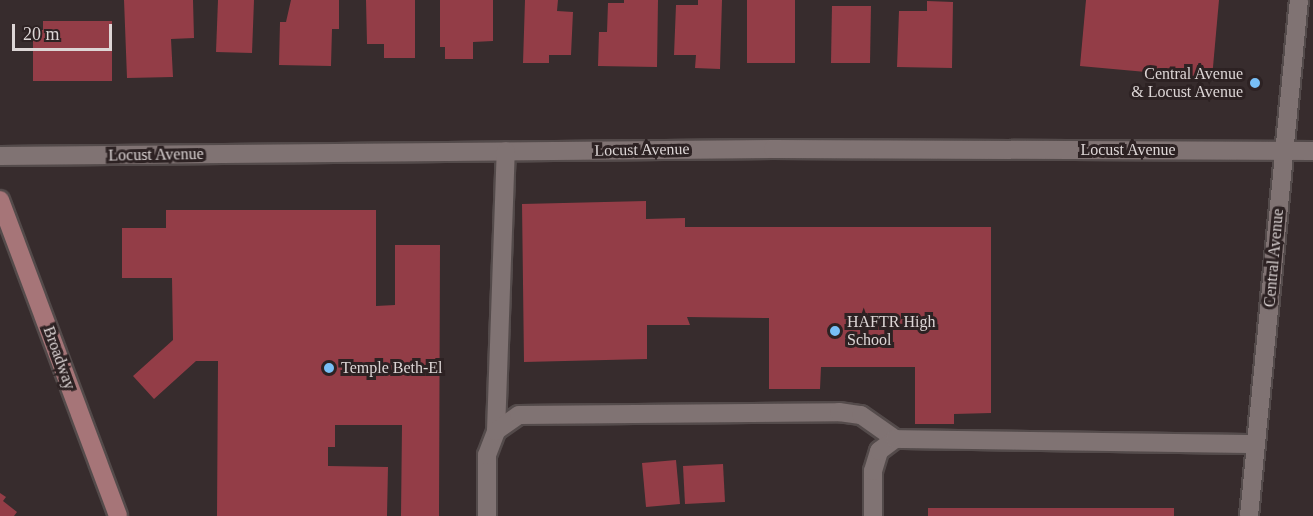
<!DOCTYPE html>
<style>
body{margin:0}
#map{position:relative;width:1313px;height:516px;overflow:hidden;background:#372c2d;font-family:"Times New Roman",serif}
div>[style]{position:absolute}
[style*='--x']{left:calc(var(--x)*1px);top:calc(var(--y)*1px);width:calc(var(--w)*1px);rotate:calc(var(--a)*1deg)}
.building>*{inset:0;background:#933d47}
.roads{filter:drop-shadow(2px 0 #544b4b) drop-shadow(-2px 0 #544b4b) drop-shadow(0 2px #544b4b) drop-shadow(0 -2px #544b4b)}
.minor>*{height:18px;margin:-9px;padding:0 9px;transform-origin:9px;border-radius:9px;background:#807373}
.major>*{height:18px;margin:-9px;padding:0 9px;transform-origin:9px;border-radius:9px;background:#a67578}
.dots>*{width:16px;height:16px;translate:-50% -50%;box-sizing:border-box;border:3px solid #2d2223;border-radius:50%}
span{translate:-50% -50%;white-space:nowrap;text-align:center;line-height:1.15;-webkit-text-stroke:6px #2d2223;paint-order:stroke}
.poi-label{font-size:16px;color:#ddd6d6}
.right{translate:-100% -50%;text-align:right}
.left{translate:0 -50%;text-align:left}
.street-label{font-size:16px;color:#ddd6d6}
.scale{position:absolute;left:12px;top:24px;width:100px;height:27px;box-sizing:border-box;border:3px solid #ddd6d6;border-top:0;padding-left:8px;font-size:18px;line-height:21px;white-space:nowrap;color:#ddd6d6;-webkit-text-stroke:4px #2d2223;paint-order:stroke}
</style>
<div id="map">
<div class="building">
<i style="clip-path:polygon(124px 0,193px 0,194px 38px,171px 39px,173px 77px,127px 78px)"></i>
<i style="clip-path:polygon(218px 0,254px 0,252px 53px,216px 52px)"></i>
<i style="clip-path:polygon(291px 0,339px 0,339px 29px,332px 29px,331px 66px,279px 65px,280px 22px,286px 22px)"></i>
<i style="clip-path:polygon(366px 0,415px 0,415px 58px,384px 58px,384px 44px,367px 44px)"></i>
<i style="clip-path:polygon(440px 0,493px 0,493px 41px,473px 42px,473px 59px,445px 59px,445px 47px,440px 47px)"></i>
<i style="clip-path:polygon(525px 0,558px 0,557px 11px,573px 12px,571px 55px,549px 55px,549px 63px,523px 63px)"></i>
<i style="clip-path:polygon(624px 0,658px 0,657px 67px,598px 66px,599px 32px,607px 32px,608px 3px,624px 3px)"></i>
<i style="clip-path:polygon(698px 0,722px 0,720px 69px,695px 68px,696px 55px,674px 55px,676px 5px,698px 5px)"></i>
<i style="clip-path:polygon(747px 0,795px 0,795px 63px,747px 63px)"></i>
<i style="clip-path:polygon(1086px 0,1219px 0,1212px 78px,1080px 66px)"></i>
<i style="clip-path:polygon(927px 1px,953px 2px,952px 68px,897px 67px,899px 11px,927px 11px)"></i>
<i style="clip-path:polygon(832px 6px,871px 6px,870px 63px,831px 63px)"></i>
<i style="clip-path:polygon(43px 21px,112px 21px,112px 81px,33px 81px,33px 30px,43px 30px)"></i>
<i style="clip-path:polygon(646px 201px,646px 219px,685px 218px,685px 227px,991px 227px,991px 413px,954px 414px,954px 424px,915px 424px,915px 367px,821px 367px,820px 389px,769px 389px,769px 318px,687px 317px,690px 325px,647px 325px,647px 359px,524px 362px,522px 204px)"></i>
<i style="clip-path:polygon(166px 210px,376px 210px,376px 306px,395px 305px,395px 245px,440px 245px,439px 516px,401px 516px,402px 425px,335px 425px,335px 447px,328px 447px,328px 466px,388px 467px,387px 516px,217px 516px,218px 361px,196px 361px,154px 399px,133px 376px,173px 340px,172px 278px,122px 278px,122px 228px,166px 228px)"></i>
<i style="clip-path:polygon(676px 460px,680px 504px,646px 507px,642px 463px)"></i>
<i style="clip-path:polygon(723px 464px,725px 502px,685px 504px,683px 466px)"></i>
<i style="clip-path:polygon(0 493px,6px 497px,3px 501px,17px 512px,14px 516px,0 516px)"></i>
<i style="clip-path:polygon(928px 508px,1174px 508px,1174px 516px,928px 516px)"></i>
</div>
<div class="roads">
<div class="minor">
<i style="--x:0;--y:156;--w:773;--a:-0.52"></i>
<i style="--x:773;--y:149;--w:540;--a:0.21"></i>
<i style="--x:496;--y:431;--w:280;--a:-88"></i>
<i style="--x:487;--y:516;--w:61;--a:-90"></i>
<i style="--x:487;--y:455;--w:26;--a:-69"></i>
<i style="--x:496;--y:431;--w:28;--a:-35"></i>
<i style="--x:519;--y:415;--w:320;--a:-0.5"></i>
<i style="--x:839;--y:412;--w:22;--a:8"></i>
<i style="--x:861;--y:415;--w:42;--a:35.2"></i>
<i style="--x:873;--y:516;--w:45;--a:-90"></i>
<i style="--x:873;--y:471;--w:21;--a:-73"></i>
<i style="--x:879;--y:451;--w:20;--a:-37"></i>
<i style="--x:895;--y:439;--w:361;--a:0.8"></i>
<i style="--x:1249;--y:516;--w:518;--a:-84.47"></i>
</div>
<div class="major">
<i style="--x:0;--y:200;--w:337;--a:69.5"></i>
</div>
</div>
<div class="dots">
<i style="left:1255px;top:83px;background:#78bff7"></i>
<i style="left:835px;top:331px;background:#78bff7"></i>
<i style="left:329px;top:368px;background:#78bff7"></i>
</div>
<div class="poi-label">
<span class="right" style="left:1243px;top:83px">Central Avenue<br>&amp; Locust Avenue</span>
<span class="left" style="left:847px;top:331px">HAFTR High<br>School</span>
<span class="left" style="left:341px;top:368px">Temple Beth-El</span>
</div>
<div class="street-label">
<span style="left:642px;top:150px;rotate:-1deg">Locust Avenue</span>
<span style="left:1128px;top:150px">Locust Avenue</span>
<span style="left:156px;top:155px;rotate:-1deg">Locust Avenue</span>
<span style="left:1274px;top:258px;rotate:-85deg">Central Avenue</span>
<span style="left:59px;top:358px;rotate:70deg">Broadway</span>
</div>
<div class="scale">20 m</div>
</div>
